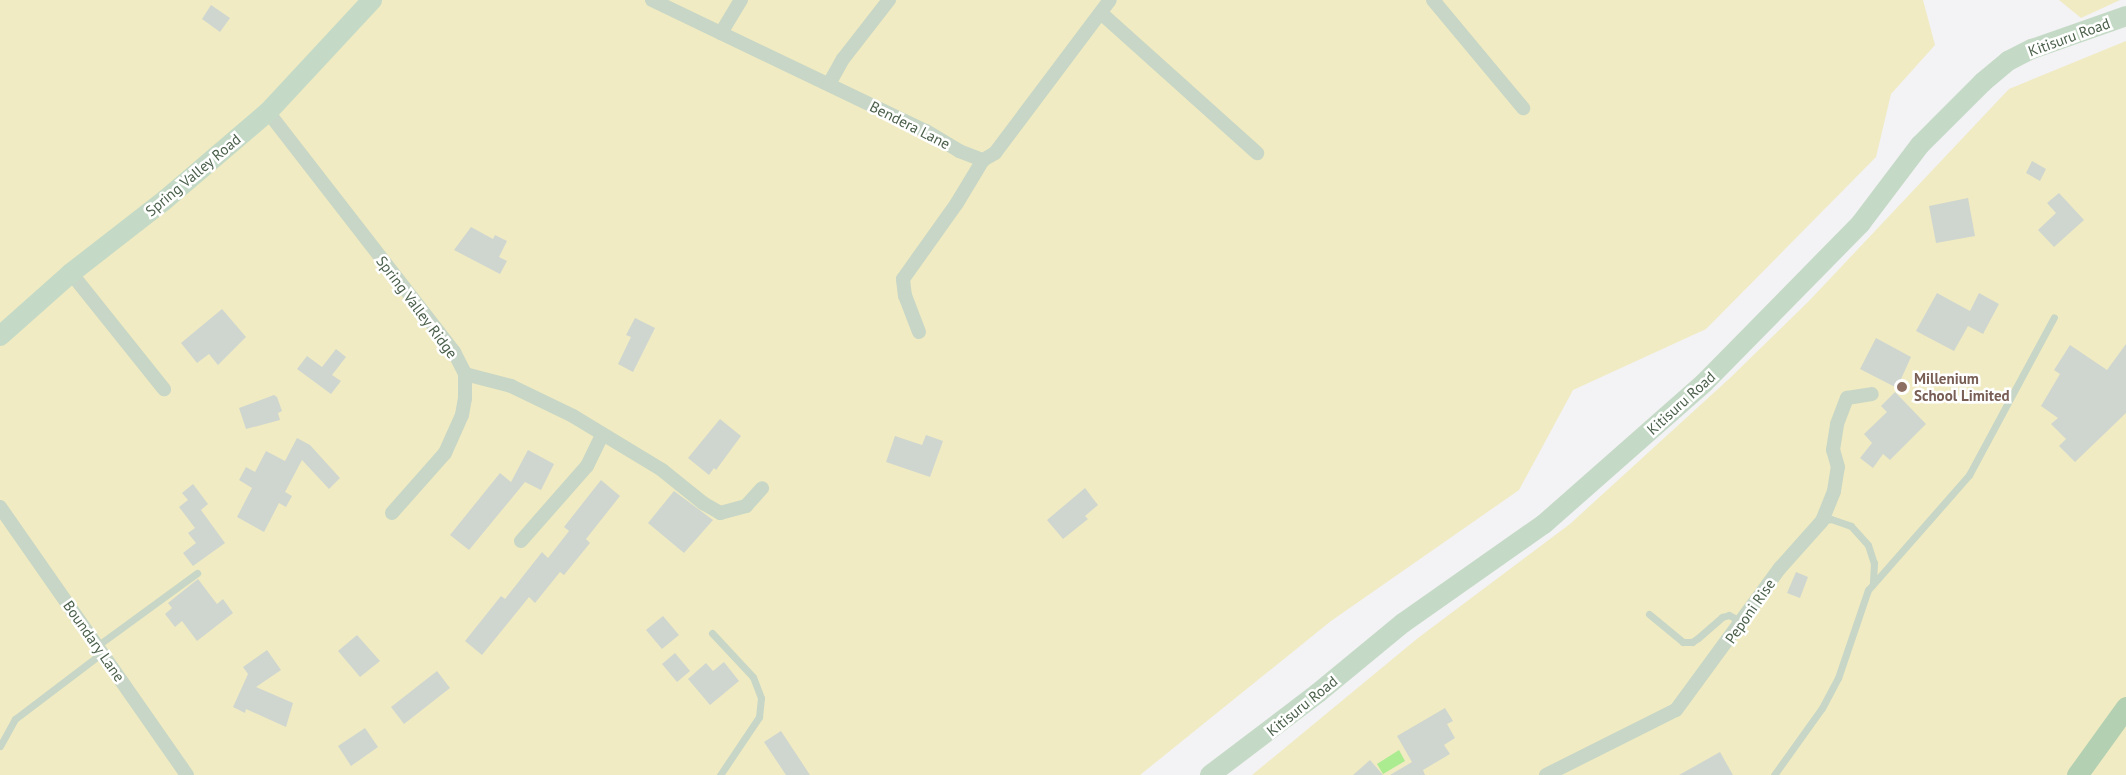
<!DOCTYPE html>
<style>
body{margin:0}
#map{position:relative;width:2126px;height:775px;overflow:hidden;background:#f3f2f4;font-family:"PT Sans",sans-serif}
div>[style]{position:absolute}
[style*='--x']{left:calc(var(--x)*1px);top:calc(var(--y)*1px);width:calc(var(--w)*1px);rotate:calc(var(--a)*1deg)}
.green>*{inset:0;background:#f0ebc2}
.water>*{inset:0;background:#abec90}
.building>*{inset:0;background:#cfd6d0}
.lane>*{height:7px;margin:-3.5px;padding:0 3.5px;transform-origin:3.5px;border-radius:3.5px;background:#c7d6c6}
.street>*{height:14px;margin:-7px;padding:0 7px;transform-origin:7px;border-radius:7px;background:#c7d6c6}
.secondary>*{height:20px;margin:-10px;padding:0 10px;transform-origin:10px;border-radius:10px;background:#c5dac6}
.primary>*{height:21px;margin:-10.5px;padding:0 10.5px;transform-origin:10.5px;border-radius:10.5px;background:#b3d0b2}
.dots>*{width:16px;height:16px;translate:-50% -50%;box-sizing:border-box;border:3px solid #fff;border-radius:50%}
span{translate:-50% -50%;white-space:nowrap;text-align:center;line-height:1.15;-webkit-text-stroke:5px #fff;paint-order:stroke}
.street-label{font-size:15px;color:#4a5f4a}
.education-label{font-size:15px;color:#785e54;font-weight:700}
.left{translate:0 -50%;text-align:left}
</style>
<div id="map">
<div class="green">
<i style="clip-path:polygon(0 0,1923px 0,1935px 45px,1891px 94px,1876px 157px,1706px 329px,1573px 390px,1519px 490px,1331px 621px,1140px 775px,0 775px)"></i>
<i style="clip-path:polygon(2059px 0,2120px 0,2081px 18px)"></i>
<i style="clip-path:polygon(2126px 41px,2126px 775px,1252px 775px,1418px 638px,1570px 524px,1730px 378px,1809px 301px,2009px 89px)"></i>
</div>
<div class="water">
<i style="clip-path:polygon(1399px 750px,1405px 761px,1383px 774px,1377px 764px)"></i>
</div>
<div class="building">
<i style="clip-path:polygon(211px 5px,230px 18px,220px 32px,202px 19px)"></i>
<i style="clip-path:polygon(2032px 161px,2046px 169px,2040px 181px,2026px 173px)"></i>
<i style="clip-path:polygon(2059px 193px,2084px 220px,2054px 247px,2038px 230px,2056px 213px,2047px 203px)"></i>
<i style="clip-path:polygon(1968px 198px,1975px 236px,1936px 243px,1929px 206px)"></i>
<i style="clip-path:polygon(471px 227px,493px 239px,495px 235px,507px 241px,499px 257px,507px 261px,500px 274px,454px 250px)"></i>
<i style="clip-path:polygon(1937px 293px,1970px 311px,1979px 293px,1999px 304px,1983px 334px,1968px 326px,1954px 351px,1916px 331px)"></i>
<i style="clip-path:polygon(222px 309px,246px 337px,218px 365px,209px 354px,197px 363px,181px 343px)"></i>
<i style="clip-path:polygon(635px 318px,655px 328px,633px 372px,618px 364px,631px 337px,626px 335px)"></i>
<i style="clip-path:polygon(1876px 338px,1911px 357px,1897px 388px,1860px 369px)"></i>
<i style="clip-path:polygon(2126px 344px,2126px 413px,2075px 462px,2059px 446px,2066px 439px,2051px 424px,2058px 418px,2041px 406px,2060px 374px,2054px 370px,2070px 345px,2107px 370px)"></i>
<i style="clip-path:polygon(336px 349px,346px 357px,332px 375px,341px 381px,331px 394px,297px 369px,307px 356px,322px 367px)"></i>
<i style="clip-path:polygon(1895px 392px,1926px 424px,1890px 460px,1883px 454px,1873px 468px,1860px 458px,1872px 443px,1864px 434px,1887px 412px,1881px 406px)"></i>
<i style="clip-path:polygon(274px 395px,277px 397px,282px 411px,278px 413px,280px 420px,246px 429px,239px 408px)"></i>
<i style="clip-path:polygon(720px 419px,741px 436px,716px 470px,714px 468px,709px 475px,688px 458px)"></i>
<i style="clip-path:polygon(926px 435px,943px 441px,930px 477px,886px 462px,895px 436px,922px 445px)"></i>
<i style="clip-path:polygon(297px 438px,310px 445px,340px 478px,329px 489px,302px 460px,285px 492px,292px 496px,286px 507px,279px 503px,264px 532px,237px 517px,252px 488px,239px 480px,246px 467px,255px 472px,266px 451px,285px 461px)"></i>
<i style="clip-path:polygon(528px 450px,554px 464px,541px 490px,525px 482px,469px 550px,450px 535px,500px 473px,511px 482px)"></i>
<i style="clip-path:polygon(601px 480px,620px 496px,586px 539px,590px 543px,564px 575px,560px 572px,535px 603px,529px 597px,482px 655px,465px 641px,501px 596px,505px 599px,542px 552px,548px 558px,569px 531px,564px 527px)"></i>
<i style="clip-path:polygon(193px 484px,208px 504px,201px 510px,225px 543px,193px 566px,183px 553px,196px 543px,188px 533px,195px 528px,179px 507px,188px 500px,182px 493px)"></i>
<i style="clip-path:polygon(1085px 488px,1098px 505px,1085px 516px,1088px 519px,1063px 539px,1047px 520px)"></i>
<i style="clip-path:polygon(674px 491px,713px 520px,684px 553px,648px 523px)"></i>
<i style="clip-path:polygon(1796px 572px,1808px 577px,1800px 598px,1787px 593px)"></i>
<i style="clip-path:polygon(198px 579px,217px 604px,223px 599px,233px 613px,197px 641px,182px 621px,175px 627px,165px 614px,172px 608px,168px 603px)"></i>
<i style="clip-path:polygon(663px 616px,679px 635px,662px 649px,646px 630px)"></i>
<i style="clip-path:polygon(357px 635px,380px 661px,360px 677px,338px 651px)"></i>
<i style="clip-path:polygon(267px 650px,281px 670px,256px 687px,293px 703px,286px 727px,246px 709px,245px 713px,233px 707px,248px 674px,243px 667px)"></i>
<i style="clip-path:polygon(675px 653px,690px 671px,677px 682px,662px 664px)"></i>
<i style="clip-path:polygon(724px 662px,739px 681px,710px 705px,688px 679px,706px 663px,713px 671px)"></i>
<i style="clip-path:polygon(437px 671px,450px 688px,404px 724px,391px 707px)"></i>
<i style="clip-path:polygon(1445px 708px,1453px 721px,1447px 724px,1455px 738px,1444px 745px,1450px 754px,1423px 770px,1425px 775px,1390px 775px,1412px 762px,1397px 736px)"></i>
<i style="clip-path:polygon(365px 728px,378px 747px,351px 766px,338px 746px)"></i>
<i style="clip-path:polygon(781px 731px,810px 775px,786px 775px,764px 742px)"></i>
<i style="clip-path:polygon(1720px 752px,1733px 775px,1679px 775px)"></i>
<i style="clip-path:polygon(1370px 760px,1383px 775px,1353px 775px)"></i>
</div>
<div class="lane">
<i style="--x:1822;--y:521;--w:9;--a:-13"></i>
<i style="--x:1831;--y:519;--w:21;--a:19"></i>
<i style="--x:1851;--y:526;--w:25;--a:48"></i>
<i style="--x:1868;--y:545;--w:19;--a:72"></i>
<i style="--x:1874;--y:563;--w:20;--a:93"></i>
<i style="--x:1649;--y:614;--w:44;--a:39.5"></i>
<i style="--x:1683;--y:642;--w:9;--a:0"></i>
<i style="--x:1692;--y:642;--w:7;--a:-34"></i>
<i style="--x:1698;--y:638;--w:32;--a:-41"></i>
<i style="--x:1722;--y:617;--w:7;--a:-16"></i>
<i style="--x:1729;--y:615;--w:15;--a:28"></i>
<i style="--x:712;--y:633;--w:60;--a:47"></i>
<i style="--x:753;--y:677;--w:22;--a:69"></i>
<i style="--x:761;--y:698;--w:19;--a:96"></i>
<i style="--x:759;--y:717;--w:70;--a:123.9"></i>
<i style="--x:97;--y:646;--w:124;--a:-36.1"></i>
<i style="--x:0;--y:746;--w:31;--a:-61"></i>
<i style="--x:15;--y:719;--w:109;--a:-37.2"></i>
<i style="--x:1774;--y:775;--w:82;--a:-54.4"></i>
<i style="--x:1822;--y:708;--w:34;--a:-62"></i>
<i style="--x:1838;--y:678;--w:93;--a:-71.2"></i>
<i style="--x:1868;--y:590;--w:153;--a:-48.7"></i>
<i style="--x:1969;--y:475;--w:179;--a:-61.7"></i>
</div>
<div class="street">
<i style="--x:652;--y:0;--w:304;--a:25.6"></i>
<i style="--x:926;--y:131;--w:39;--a:31"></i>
<i style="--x:959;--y:151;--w:26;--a:21"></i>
<i style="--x:983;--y:160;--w:14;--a:-30"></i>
<i style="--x:995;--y:153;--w:191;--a:-53.1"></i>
<i style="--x:1433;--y:0;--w:141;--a:50.2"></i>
<i style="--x:1101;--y:13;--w:210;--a:41.9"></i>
<i style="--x:721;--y:33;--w:39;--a:-59"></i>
<i style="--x:829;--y:84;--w:29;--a:-61"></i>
<i style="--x:843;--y:59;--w:75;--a:-52.1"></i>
<i style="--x:268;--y:112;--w:304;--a:52.2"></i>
<i style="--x:454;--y:352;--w:25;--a:63"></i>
<i style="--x:465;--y:374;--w:24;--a:90"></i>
<i style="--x:465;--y:398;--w:17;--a:100"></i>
<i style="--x:462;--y:415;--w:42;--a:114.1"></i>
<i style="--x:445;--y:453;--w:80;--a:131.5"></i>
<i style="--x:71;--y:273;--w:149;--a:51.3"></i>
<i style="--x:919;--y:332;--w:39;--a:-111"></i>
<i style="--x:905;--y:296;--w:17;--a:-97"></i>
<i style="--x:903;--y:279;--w:93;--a:-54.6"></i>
<i style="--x:957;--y:203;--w:50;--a:-58.8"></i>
<i style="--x:465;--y:374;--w:48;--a:14.6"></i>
<i style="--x:511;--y:386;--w:69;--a:25.8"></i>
<i style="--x:573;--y:416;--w:104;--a:31.2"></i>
<i style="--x:662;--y:470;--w:53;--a:38.8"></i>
<i style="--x:703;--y:503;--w:20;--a:30"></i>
<i style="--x:720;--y:513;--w:27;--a:-15"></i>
<i style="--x:746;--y:506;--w:24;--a:-48"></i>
<i style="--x:0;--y:507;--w:327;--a:55.1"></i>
<i style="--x:521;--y:541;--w:100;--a:-48.7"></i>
<i style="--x:587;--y:466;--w:34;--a:-64"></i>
<i style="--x:1546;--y:775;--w:145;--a:-26.6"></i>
<i style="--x:1676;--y:710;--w:176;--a:-53.8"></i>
<i style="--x:1780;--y:568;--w:63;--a:-48.2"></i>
<i style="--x:1822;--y:521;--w:32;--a:-68"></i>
<i style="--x:1834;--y:491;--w:24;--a:-81"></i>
<i style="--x:1838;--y:467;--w:18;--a:-106"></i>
<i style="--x:1833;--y:450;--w:26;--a:-81"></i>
<i style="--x:1837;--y:424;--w:28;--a:-69"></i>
<i style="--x:1847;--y:398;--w:25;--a:-9"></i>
</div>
<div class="secondary">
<i style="--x:0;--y:336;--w:95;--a:-41.6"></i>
<i style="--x:71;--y:273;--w:120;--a:-37.9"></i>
<i style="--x:166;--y:199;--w:134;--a:-40.5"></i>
<i style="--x:268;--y:112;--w:153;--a:-47.1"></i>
<i style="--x:1210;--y:775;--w:136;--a:-37.2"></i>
<i style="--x:1318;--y:693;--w:110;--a:-39.5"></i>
<i style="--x:1403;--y:623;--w:172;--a:-35.1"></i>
<i style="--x:1544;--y:524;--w:213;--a:-41.4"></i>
<i style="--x:1704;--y:383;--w:224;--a:-45.5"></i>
<i style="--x:1861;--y:223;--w:98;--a:-52.9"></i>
<i style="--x:1920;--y:145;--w:89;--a:-45"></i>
<i style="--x:1983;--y:82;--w:33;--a:-40"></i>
<i style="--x:2008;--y:61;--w:27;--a:-27"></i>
<i style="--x:2032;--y:49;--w:100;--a:-19.3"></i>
</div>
<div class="primary">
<i style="--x:2077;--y:775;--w:84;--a:-54.2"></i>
</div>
<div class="dots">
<i style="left:1902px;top:387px;background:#8d6e63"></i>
</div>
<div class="street-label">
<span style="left:2069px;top:37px;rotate:-20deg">Kitisuru Road</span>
<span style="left:910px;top:125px;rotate:27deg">Bendera Lane</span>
<span style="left:193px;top:175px;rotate:-40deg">Spring Valley Road</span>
<span style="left:417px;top:307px;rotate:53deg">Spring Valley Ridge</span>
<span style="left:1681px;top:403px;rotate:-42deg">Kitisuru Road</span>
<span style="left:1750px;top:611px;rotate:-55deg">Peponi Rise</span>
<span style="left:94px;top:641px;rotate:55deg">Boundary Lane</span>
<span style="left:1302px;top:706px;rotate:-39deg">Kitisuru Road</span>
</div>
<div class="education-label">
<span class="left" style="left:1914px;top:387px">Millenium<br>School Limited</span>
</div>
</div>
